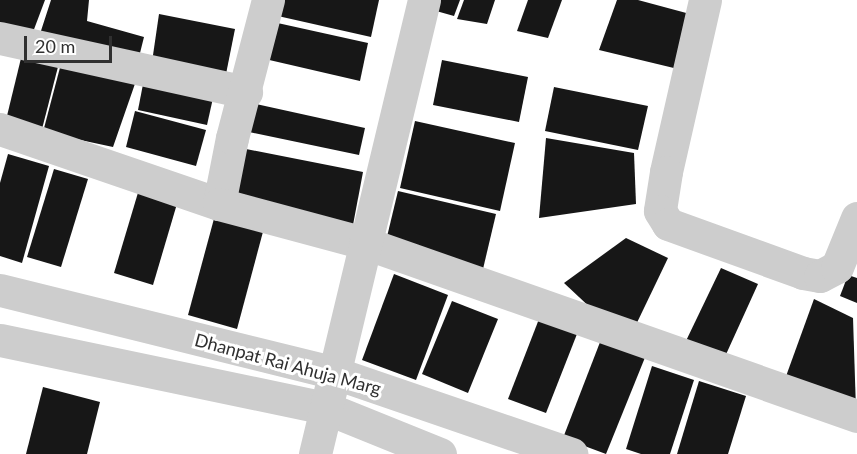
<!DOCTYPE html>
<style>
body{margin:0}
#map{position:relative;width:857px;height:454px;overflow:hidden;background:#fff;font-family:Lato,sans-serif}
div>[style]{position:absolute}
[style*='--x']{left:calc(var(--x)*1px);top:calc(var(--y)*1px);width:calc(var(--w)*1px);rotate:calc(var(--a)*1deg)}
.building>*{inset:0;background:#171717}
.minor>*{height:33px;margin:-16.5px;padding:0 16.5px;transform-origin:16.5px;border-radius:16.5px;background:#cdcdcd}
span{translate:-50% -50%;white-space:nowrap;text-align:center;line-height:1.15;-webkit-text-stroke:6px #fff;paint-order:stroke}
.street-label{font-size:18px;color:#303030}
.scale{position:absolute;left:24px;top:36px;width:88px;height:27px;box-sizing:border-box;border:3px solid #303030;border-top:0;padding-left:8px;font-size:18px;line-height:21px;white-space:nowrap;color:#303030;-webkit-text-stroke:4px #fff;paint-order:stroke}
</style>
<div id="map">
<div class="building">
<i style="clip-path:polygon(0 0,45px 0,30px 40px,0 29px)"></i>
<i style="clip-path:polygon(51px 0,89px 0,87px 21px,144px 37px,138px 61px,38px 40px)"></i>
<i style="clip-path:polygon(272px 0,379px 0,371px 37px,269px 14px)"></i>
<i style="clip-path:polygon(433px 0,460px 0,454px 16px,429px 9px)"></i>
<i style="clip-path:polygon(464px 0,495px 0,487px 24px,457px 19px)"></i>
<i style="clip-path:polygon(528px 0,562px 0,548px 38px,517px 31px)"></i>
<i style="clip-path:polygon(617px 0,638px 0,690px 14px,678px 69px,599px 50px)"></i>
<i style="clip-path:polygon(159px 14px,235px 29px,225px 79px,152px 62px)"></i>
<i style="clip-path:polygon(273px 22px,368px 43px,360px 81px,265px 59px)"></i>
<i style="clip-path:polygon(23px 50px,60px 59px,42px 129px,6px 120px)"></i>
<i style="clip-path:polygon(62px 60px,137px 78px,113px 147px,43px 132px)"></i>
<i style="clip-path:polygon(442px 60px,528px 77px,519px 122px,433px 105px)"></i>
<i style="clip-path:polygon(145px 74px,215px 89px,207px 125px,138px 110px)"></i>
<i style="clip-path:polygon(554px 87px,648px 106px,638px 150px,545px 131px)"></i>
<i style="clip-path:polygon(256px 104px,365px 128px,359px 155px,249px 132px)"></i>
<i style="clip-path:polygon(135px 111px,206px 130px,196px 166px,126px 147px)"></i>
<i style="clip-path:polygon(415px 121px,515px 143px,500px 211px,400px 188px)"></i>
<i style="clip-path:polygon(546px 138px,634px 153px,636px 204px,539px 218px)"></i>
<i style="clip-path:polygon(241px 148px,363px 172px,353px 225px,232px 201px)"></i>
<i style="clip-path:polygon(8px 154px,49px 166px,22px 263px,0 256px,0 183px)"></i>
<i style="clip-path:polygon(54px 169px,88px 179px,61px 267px,27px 257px)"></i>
<i style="clip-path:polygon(140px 186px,179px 197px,153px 285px,114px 273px)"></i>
<i style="clip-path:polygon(398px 191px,496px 214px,483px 269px,385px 245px)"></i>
<i style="clip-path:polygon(215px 215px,264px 228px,237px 329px,188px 315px)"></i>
<i style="clip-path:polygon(626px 238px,668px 258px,633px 331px,595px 312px,564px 283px)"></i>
<i style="clip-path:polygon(721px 268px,758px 284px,723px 361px,684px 345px)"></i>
<i style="clip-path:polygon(394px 274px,448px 295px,416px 380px,362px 360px)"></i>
<i style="clip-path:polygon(848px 275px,857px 278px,857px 303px,840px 296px)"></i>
<i style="clip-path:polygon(814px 299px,853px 318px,856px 410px,785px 379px)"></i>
<i style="clip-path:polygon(452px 301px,498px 319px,468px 393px,422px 374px)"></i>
<i style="clip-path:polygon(539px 319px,577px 334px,546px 413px,508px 399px)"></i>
<i style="clip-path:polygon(602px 337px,646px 355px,606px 454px,563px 438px)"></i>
<i style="clip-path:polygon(652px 366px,694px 380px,670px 454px,641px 454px,626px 449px)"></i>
<i style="clip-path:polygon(699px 381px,746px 396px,728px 454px,677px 454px)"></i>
<i style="clip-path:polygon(43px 387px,100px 402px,87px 454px,26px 454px)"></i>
</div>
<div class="minor">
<i style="--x:705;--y:0;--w:176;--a:102.8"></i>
<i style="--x:666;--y:172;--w:39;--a:99"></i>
<i style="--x:660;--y:211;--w:15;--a:58"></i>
<i style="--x:668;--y:224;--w:144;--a:19.9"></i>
<i style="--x:803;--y:273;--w:17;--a:10"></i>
<i style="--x:820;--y:276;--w:19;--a:-28"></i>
<i style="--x:837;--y:267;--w:53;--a:-67.8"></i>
<i style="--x:0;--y:38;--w:252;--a:12.4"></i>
<i style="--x:0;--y:129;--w:231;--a:18.9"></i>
<i style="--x:219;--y:204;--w:67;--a:-78.9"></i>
<i style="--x:232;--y:138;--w:143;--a:-75.4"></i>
<i style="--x:219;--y:204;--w:151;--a:15"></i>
<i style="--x:365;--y:243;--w:522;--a:19.37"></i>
<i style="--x:0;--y:290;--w:345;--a:13.9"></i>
<i style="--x:335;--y:373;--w:250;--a:18.9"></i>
<i style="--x:0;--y:340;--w:333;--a:11.8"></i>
<i style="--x:326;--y:408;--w:123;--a:22"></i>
<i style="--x:315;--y:454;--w:467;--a:-76.5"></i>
</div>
<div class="street-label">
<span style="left:288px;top:364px;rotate:15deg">Dhanpat Rai Ahuja Marg</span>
</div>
<div class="scale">20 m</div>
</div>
